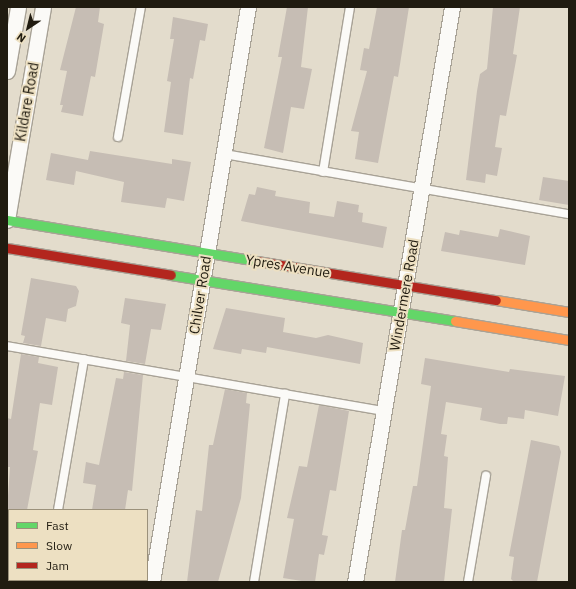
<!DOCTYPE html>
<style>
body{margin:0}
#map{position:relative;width:576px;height:589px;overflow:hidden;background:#e3dccc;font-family:"IBM Plex Sans",sans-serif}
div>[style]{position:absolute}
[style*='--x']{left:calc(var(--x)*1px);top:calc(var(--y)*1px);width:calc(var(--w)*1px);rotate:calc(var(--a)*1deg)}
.building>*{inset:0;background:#c6bdb4}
.roads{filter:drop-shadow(1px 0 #a8a296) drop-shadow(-1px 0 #a8a296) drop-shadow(0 1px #a8a296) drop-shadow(0 -1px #a8a296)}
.lane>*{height:8px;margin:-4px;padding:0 4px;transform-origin:4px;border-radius:4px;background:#fbfaf7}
.street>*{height:15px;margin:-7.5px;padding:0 7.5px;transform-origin:7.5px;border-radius:7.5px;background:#fbfaf7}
.fast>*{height:9px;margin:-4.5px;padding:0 4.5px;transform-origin:4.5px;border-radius:4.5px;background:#63d668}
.slow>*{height:9px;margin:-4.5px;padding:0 4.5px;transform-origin:4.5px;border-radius:4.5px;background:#ff974d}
.jam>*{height:9px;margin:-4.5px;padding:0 4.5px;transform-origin:4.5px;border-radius:4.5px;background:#b3261e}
span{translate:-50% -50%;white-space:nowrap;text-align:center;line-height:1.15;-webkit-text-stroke:4px #ede0c2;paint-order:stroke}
.street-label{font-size:14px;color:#201b10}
.frame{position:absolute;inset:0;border:8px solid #201b10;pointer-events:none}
.legend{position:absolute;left:8px;top:509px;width:140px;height:72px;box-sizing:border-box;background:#ede0c2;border:1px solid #9b917b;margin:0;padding:5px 7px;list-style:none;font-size:12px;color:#201b10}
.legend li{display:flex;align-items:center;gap:8px;height:20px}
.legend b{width:20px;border:1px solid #9b917b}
.north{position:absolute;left:8px;top:8px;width:40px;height:40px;-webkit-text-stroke:3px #ede0c2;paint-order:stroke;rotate:215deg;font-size:11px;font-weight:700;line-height:16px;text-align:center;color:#201b10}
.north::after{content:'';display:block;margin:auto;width:14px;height:18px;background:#201b10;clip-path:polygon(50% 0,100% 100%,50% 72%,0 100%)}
</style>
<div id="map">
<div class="building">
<i style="clip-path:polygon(76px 7px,100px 7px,98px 22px,104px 24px,95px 77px,91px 76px,83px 116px,61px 112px,63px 105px,60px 105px,67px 71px,60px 70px)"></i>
<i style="clip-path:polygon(287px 7px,308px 7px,301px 67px,312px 69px,304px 109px,291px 107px,283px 153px,264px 148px,282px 57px,278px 57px)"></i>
<i style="clip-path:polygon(377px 7px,409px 7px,398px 77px,394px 76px,378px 163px,355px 159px,359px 132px,351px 131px,367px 71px,360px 70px,364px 48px,369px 49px)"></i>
<i style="clip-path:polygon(493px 7px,520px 7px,513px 54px,517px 55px,506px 116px,500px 115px,495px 147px,502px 148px,497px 176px,486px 174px,485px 183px,466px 180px,477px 91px,480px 74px,487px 69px)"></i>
<i style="clip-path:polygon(173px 17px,208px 24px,205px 41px,200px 40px,193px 79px,190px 78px,183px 135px,164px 132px,171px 82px,167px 81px,174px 39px,170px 39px)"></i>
<i style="clip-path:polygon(90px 151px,172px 164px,172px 159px,191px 162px,184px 201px,167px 198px,165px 208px,121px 202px,124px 182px,76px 171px,74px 185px,46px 180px,51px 153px,88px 160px)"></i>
<i style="clip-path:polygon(543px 177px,569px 181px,569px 205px,539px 200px)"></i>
<i style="clip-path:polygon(257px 187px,276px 191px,275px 196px,310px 202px,309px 213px,334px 217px,337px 201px,359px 205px,358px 212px,363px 213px,362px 222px,387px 227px,383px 248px,241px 221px,249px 194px,255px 195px)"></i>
<i style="clip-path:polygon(500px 229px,530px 236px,525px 265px,441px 251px,445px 232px,459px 235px,460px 230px,498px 237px)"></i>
<i style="clip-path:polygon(31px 278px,76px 286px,79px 291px,76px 306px,68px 309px,66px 322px,46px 318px,41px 346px,23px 343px,25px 336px,21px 335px)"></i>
<i style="clip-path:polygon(125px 298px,166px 304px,161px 330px,151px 329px,145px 364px,126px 361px,130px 325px,121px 323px)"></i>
<i style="clip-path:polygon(226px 308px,285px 318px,283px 332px,316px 338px,328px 335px,363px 343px,360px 364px,267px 347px,266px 353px,242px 349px,241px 354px,213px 349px)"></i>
<i style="clip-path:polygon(21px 354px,39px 357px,38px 363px,58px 367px,52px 405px,40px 403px,33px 450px,38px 451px,27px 510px,7px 510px,10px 467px,7px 467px,7px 418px,11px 419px)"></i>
<i style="clip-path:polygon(425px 358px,509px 372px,510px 369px,565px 376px,558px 416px,525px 410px,524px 419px,508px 417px,507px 424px,500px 424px,480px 420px,482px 408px,446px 402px,441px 434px,447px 435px,444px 456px,448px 457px,444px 508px,452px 509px,444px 582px,395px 582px,402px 530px,405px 530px,413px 486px,417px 486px,431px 386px,421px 384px)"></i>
<i style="clip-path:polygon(124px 372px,143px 375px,132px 491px,128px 490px,125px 510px,92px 510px,96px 485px,83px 483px,86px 462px,99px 465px,116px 378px,123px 379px)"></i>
<i style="clip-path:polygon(225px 389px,247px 393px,246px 403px,250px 404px,241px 498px,218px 582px,187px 582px,196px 510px,202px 511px,209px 445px,213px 445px)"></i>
<i style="clip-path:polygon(319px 405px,349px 411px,336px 491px,330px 490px,322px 535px,328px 536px,324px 555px,319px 554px,315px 582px,308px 582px,283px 578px,294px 519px,287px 518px,299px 466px,307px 467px)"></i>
<i style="clip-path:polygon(531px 440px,559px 446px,561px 452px,537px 582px,514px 582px,511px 579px,514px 557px,509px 556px)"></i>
</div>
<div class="roads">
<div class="lane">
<i style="--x:118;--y:137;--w:132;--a:-80"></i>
<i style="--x:224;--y:154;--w:350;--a:9.9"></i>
<i style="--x:323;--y:172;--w:167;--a:-80.7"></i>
<i style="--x:7;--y:346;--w:383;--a:9.8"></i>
<i style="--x:58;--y:510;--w:153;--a:-80.2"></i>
<i style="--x:46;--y:582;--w:2;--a:-90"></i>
<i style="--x:254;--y:582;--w:191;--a:-80.6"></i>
<i style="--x:468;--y:582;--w:108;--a:-80.4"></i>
</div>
<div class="street">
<i style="--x:7;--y:71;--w:65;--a:-80.2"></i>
<i style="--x:7;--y:220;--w:216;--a:-80.4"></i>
<i style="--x:152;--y:582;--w:583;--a:-80.52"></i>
<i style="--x:355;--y:582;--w:583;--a:-80.42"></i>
</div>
<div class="fast">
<i style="--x:7;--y:220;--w:253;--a:9.3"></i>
<i style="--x:171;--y:275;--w:288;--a:9.2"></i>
</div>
<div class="slow">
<i style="--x:496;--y:300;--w:74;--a:9.3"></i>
<i style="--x:455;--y:321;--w:116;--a:9.5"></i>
</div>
<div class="jam">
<i style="--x:7;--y:248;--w:166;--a:9.3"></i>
<i style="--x:257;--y:261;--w:242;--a:9.3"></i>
</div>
</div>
<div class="street-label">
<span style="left:27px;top:102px;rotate:-80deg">Kildare Road</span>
<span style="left:288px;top:266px;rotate:9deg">Ypres Avenue</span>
<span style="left:200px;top:295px;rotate:-81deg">Chilver Road</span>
<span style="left:404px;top:295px;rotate:-80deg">Windermere Road</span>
</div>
<div class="frame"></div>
<ul class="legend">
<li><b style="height:5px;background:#63d668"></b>Fast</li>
<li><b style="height:5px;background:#ff974d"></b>Slow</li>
<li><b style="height:5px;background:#b3261e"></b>Jam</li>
</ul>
<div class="north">N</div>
</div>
